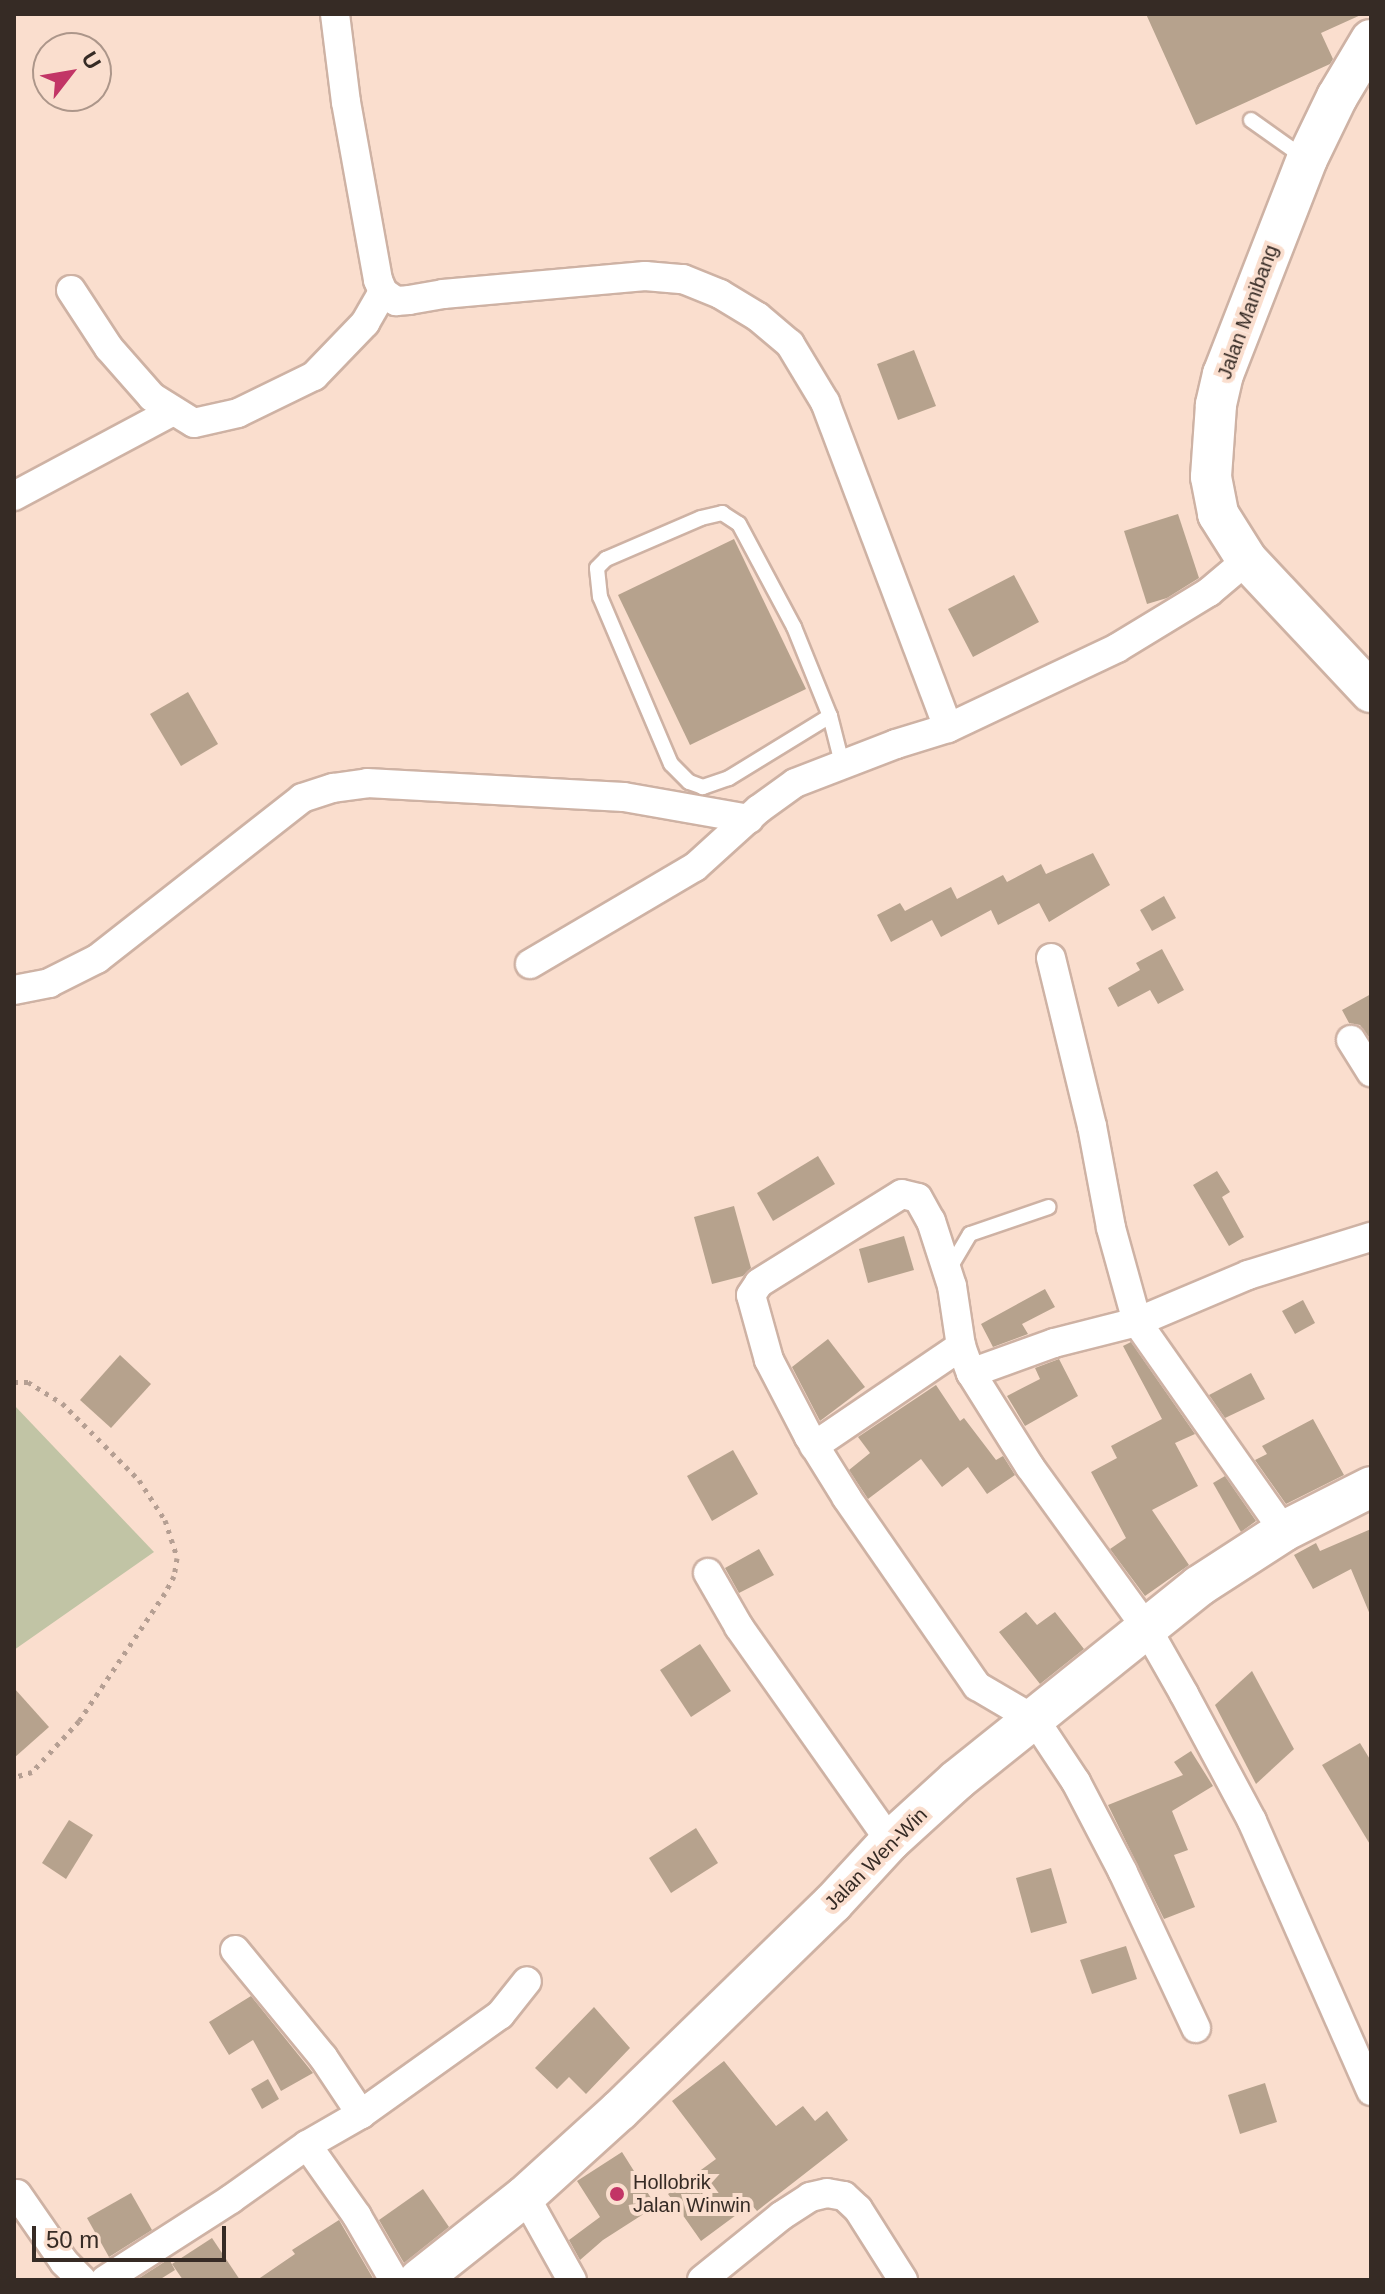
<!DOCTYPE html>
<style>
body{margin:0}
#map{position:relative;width:1385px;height:2294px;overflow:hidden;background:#fadece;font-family:Helvetica,sans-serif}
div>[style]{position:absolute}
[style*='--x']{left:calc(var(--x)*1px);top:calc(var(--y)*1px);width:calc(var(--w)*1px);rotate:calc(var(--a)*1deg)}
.green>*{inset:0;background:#c1c4a5}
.building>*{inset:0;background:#b6a28d}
.path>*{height:5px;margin-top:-2.5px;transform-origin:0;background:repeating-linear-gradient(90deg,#b59f93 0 4px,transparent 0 10px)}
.roads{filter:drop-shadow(2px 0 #ceb2a4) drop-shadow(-2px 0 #ceb2a4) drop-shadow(0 2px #ceb2a4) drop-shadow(0 -2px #ceb2a4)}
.lane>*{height:14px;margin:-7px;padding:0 7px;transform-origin:7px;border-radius:7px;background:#fff}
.street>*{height:28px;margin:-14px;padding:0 14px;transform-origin:14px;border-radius:14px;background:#fff}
.secondary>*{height:40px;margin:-20px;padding:0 20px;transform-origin:20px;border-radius:20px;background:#fff}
.dots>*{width:22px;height:22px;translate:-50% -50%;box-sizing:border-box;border:4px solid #fadece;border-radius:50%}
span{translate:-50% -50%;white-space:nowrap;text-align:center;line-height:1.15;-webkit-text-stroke:8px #fadece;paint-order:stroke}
.street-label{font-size:20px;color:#362b25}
.poi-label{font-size:20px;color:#362b25}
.left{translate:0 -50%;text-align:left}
.frame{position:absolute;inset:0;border:16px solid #362b25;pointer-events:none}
.north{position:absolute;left:32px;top:32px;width:80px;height:80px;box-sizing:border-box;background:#fadece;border:2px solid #ac968a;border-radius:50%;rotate:59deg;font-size:22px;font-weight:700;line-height:32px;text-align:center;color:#362b25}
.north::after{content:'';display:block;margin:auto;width:28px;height:36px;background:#c23566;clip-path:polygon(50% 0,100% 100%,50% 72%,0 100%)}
.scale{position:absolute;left:32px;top:2226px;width:194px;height:36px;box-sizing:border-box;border:4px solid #362b25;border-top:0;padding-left:10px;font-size:24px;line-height:28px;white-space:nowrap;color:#362b25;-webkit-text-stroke:6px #fadece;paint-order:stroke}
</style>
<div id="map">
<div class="green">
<i style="clip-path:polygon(14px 1405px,154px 1552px,14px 1650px)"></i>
</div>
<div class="building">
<i style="clip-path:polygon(1146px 14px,1363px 14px,1321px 33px,1333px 59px,1330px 64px,1196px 125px)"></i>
<i style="clip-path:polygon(914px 350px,936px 406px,898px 420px,877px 364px)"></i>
<i style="clip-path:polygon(1178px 514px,1199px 578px,1167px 598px,1147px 604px,1124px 531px)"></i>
<i style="clip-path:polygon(734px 539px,806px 689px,690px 745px,618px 595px)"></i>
<i style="clip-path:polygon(1014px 575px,1039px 622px,973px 657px,948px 609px)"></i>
<i style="clip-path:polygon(188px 692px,218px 744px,181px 766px,150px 714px)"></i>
<i style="clip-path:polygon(1093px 853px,1110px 885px,1049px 922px,1039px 903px,998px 925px,991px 910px,941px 937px,932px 920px,891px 942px,877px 915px,900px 903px,905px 911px,951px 887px,957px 899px,1003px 875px,1007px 882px,1041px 864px,1046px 874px)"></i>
<i style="clip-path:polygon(1164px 896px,1176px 918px,1152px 931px,1140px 910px)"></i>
<i style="clip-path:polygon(1162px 949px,1184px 990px,1158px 1004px,1150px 990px,1118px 1007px,1108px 988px,1140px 970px,1136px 963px)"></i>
<i style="clip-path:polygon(1371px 994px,1371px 1040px,1360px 1025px,1349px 1023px,1342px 1010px)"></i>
<i style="clip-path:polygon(818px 1156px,835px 1184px,773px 1221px,757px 1193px)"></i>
<i style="clip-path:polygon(1217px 1171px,1230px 1192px,1222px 1197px,1244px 1237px,1229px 1246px,1193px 1185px)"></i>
<i style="clip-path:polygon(734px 1206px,751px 1268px,743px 1276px,712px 1284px,694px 1217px)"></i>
<i style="clip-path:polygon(904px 1236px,914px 1270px,868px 1283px,859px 1249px)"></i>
<i style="clip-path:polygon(1045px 1289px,1055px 1307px,1022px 1324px,1028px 1334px,993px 1347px,981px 1324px)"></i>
<i style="clip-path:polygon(1303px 1300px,1315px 1323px,1295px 1334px,1282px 1311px)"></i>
<i style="clip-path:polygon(828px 1339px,865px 1387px,820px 1421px,792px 1367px)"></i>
<i style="clip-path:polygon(1131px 1342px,1195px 1434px,1175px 1443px,1198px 1486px,1152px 1510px,1189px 1565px,1145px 1596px,1110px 1549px,1126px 1538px,1091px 1472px,1117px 1458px,1111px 1446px,1162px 1419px,1123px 1346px)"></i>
<i style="clip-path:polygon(120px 1355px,151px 1384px,111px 1428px,80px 1400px)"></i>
<i style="clip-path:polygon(1059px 1359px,1078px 1396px,1025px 1426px,1007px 1396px,1040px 1379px,1035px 1368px)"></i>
<i style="clip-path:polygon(1251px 1373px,1265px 1399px,1225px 1418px,1209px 1395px)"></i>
<i style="clip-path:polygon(936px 1385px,960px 1421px,964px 1418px,996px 1460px,1003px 1456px,1015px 1475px,987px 1494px,968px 1467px,942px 1487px,921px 1459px,868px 1499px,849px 1470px,870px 1453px,858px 1437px)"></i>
<i style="clip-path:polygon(1313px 1419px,1344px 1475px,1286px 1504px,1255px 1460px,1267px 1454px,1262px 1446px)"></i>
<i style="clip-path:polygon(733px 1450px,758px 1494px,712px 1521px,687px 1476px)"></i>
<i style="clip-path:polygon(1225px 1476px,1256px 1521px,1241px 1532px,1213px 1483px)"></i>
<i style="clip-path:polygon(1371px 1529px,1371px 1617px,1351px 1569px,1313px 1589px,1294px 1555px,1316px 1543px,1320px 1551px)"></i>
<i style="clip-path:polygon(759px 1549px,774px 1575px,739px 1593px,725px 1568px)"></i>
<i style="clip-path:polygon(1026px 1612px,1037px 1625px,1055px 1612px,1084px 1649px,1040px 1684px,999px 1632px)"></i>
<i style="clip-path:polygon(700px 1644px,731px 1691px,691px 1717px,660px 1670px)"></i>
<i style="clip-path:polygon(1252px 1671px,1294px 1749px,1256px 1784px,1215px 1705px)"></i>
<i style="clip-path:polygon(14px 1688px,49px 1727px,14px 1758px)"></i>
<i style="clip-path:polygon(1360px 1743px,1371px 1761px,1371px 1846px,1322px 1765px)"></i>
<i style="clip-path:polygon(1191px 1751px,1213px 1786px,1172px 1811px,1188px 1850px,1174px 1855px,1195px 1907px,1164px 1919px,1108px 1805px,1183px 1775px,1174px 1762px)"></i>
<i style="clip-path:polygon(69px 1820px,93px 1835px,66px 1879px,42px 1863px)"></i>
<i style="clip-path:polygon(696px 1828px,718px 1863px,671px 1893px,649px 1858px)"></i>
<i style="clip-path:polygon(1051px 1868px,1067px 1923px,1031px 1933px,1016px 1878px)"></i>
<i style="clip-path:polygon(1126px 1946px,1137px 1979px,1092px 1994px,1080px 1960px)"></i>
<i style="clip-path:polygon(251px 1996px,313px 2073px,281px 2091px,253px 2040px,229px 2055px,209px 2022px)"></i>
<i style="clip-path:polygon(594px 2007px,630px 2048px,586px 2094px,569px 2077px,557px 2089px,535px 2068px)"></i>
<i style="clip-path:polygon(724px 2061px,776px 2126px,803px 2106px,815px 2121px,827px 2111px,848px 2140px,757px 2211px,751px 2204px,701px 2241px,668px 2194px,716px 2159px,672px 2101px)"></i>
<i style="clip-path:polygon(268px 2079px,279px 2099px,262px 2109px,251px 2089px)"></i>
<i style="clip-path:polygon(1265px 2083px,1277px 2122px,1240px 2134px,1228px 2095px)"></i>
<i style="clip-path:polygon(622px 2152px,656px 2206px,603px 2240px,580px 2260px,569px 2240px,600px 2217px,577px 2181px)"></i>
<i style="clip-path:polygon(423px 2189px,449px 2227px,404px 2263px,379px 2220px)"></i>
<i style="clip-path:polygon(131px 2193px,152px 2230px,109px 2257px,87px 2218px)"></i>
<i style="clip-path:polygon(339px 2220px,374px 2280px,257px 2280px,295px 2254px,292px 2250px)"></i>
<i style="clip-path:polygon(212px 2238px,240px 2280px,183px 2280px,172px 2264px)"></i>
<i style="clip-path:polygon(169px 2259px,175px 2270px,159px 2280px,136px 2280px)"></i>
</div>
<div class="path">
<i style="--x:14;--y:1382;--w:14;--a:0"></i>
<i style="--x:28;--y:1382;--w:40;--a:32"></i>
<i style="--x:62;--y:1403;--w:109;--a:45"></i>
<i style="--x:139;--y:1480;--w:48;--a:57"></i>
<i style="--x:165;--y:1520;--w:40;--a:72"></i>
<i style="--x:177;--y:1558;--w:18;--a:99"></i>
<i style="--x:174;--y:1576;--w:19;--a:118"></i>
<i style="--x:165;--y:1593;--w:154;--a:123.9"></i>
<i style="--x:79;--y:1721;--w:69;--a:132.7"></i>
<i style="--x:32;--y:1772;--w:19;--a:164"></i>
</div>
<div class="roads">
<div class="lane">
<i style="--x:1251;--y:120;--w:64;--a:35.4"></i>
<i style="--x:830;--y:716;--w:119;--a:148.5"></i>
<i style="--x:729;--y:778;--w:28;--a:161"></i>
<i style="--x:703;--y:787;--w:15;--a:-160"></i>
<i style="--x:689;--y:782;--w:25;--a:-135"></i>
<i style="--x:671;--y:764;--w:181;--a:-113"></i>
<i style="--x:600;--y:597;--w:29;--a:-96"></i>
<i style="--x:597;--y:568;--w:13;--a:-45"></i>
<i style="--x:606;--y:559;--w:103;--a:-23.3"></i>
<i style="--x:701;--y:518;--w:22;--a:-13"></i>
<i style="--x:722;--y:513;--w:20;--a:33"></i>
<i style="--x:739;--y:524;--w:117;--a:61.9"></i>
<i style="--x:794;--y:627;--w:96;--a:68"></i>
<i style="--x:830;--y:716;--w:49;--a:75.7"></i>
<i style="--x:948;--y:1271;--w:43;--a:-59.3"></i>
<i style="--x:970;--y:1234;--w:83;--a:-18.9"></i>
</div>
<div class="street">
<i style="--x:335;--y:14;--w:89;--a:82.9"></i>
<i style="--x:346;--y:102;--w:181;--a:79.8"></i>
<i style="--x:378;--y:280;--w:13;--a:67"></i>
<i style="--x:383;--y:292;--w:16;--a:35"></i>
<i style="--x:396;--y:301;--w:13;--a:-4"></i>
<i style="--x:409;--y:300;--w:35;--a:-10"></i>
<i style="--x:443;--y:294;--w:203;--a:-5.1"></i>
<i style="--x:645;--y:276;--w:38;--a:5"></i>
<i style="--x:683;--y:279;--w:40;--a:22"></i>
<i style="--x:720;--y:294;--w:44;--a:31.2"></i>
<i style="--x:758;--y:317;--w:42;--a:40.2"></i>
<i style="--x:790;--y:344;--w:68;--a:58.9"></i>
<i style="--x:825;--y:402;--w:348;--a:69.3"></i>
<i style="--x:71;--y:290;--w:69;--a:56.8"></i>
<i style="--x:109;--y:348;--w:65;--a:48.7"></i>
<i style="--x:152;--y:397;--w:49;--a:31.8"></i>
<i style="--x:194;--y:423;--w:45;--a:-12.8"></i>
<i style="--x:238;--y:413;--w:85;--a:-26"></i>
<i style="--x:314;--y:376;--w:74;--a:-46.1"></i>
<i style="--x:365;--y:323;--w:36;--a:-60"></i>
<i style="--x:14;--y:496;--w:180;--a:-28.1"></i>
<i style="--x:1051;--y:958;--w:173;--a:76.3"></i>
<i style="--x:1092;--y:1126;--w:104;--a:79.4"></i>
<i style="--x:1111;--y:1228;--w:98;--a:74.5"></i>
<i style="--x:1137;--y:1322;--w:256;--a:54.9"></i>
<i style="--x:530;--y:964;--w:191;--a:-30.5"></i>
<i style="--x:695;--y:867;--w:86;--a:-42.2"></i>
<i style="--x:759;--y:809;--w:44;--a:-35.8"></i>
<i style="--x:795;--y:783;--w:108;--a:-21.1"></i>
<i style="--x:896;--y:744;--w:54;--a:-17.1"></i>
<i style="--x:948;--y:728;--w:187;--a:-25.3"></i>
<i style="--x:1117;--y:648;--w:108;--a:-31.3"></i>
<i style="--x:1209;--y:592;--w:50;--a:-40.1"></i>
<i style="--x:14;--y:990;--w:36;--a:-11"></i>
<i style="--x:49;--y:983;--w:54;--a:-26.6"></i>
<i style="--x:97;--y:959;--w:261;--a:-38.1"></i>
<i style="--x:302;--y:798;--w:33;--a:-18"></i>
<i style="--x:333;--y:788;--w:34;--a:-8"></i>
<i style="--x:367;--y:783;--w:257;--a:3.1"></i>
<i style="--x:624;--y:797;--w:127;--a:10"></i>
<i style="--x:1351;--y:1040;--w:38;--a:58"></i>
<i style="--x:971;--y:1373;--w:88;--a:-19.9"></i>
<i style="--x:1054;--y:1343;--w:86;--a:-14.2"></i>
<i style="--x:1137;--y:1322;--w:121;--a:-22.9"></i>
<i style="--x:1248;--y:1275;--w:129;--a:-17.2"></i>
<i style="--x:814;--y:1446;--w:178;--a:-34.2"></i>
<i style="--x:708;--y:1573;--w:62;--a:60.1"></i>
<i style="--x:739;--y:1627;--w:262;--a:54.8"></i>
<i style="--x:235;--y:1950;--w:139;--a:50.6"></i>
<i style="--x:323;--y:2057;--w:69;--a:56.3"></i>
<i style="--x:361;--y:2114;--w:62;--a:150.1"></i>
<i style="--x:307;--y:2145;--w:87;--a:54.8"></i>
<i style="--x:357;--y:2216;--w:74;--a:60"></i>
<i style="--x:1196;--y:2028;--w:172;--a:-115.1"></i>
<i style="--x:1123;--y:1872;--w:102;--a:-117.6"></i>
<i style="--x:1076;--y:1782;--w:74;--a:-123.5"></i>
<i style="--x:1035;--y:1720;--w:67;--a:-149.6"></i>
<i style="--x:977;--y:1686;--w:229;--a:-124.7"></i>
<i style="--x:847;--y:1498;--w:72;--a:-121.9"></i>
<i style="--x:809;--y:1437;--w:87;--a:-117.5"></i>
<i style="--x:769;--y:1360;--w:67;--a:-105.5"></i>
<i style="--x:751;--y:1295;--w:14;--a:-56"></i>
<i style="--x:759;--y:1283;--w:168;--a:-31.9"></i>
<i style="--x:902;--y:1194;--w:16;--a:14"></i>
<i style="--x:918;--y:1198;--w:26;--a:61"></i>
<i style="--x:931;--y:1221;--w:68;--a:72.1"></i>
<i style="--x:952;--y:1286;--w:61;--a:81.5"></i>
<i style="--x:961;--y:1346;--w:29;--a:70"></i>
<i style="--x:971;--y:1373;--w:111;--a:57.9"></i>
<i style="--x:1030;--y:1467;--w:198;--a:54.1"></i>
<i style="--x:1146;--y:1627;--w:77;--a:60.4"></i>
<i style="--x:1184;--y:1694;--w:144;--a:61.8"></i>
<i style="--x:1252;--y:1821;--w:295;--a:66.2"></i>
<i style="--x:361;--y:2114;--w:171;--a:-35.5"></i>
<i style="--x:500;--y:2015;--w:43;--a:-51.5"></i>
<i style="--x:17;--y:2194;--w:83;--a:55.3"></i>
<i style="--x:64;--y:2262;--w:25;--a:45"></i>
<i style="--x:525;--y:2196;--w:96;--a:60.8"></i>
<i style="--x:105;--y:2280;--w:150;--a:-32.7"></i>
<i style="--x:231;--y:2199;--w:93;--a:-35.4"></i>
<i style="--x:702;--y:2280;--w:102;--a:-39"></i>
<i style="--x:781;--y:2216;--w:35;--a:-33"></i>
<i style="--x:810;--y:2197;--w:17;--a:-13"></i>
<i style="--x:827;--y:2193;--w:17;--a:10"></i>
<i style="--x:844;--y:2196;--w:19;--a:43"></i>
<i style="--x:858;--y:2209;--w:84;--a:57.6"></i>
</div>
<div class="secondary">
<i style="--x:1371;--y:40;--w:66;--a:120.8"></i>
<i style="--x:1337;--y:97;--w:69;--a:115.8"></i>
<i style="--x:1307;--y:159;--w:231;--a:111.3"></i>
<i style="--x:1223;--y:374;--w:32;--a:103"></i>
<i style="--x:1216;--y:405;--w:72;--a:94"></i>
<i style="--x:1211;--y:477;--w:38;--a:79"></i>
<i style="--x:1218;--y:514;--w:54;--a:57.8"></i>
<i style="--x:1247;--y:560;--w:181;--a:46.8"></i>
<i style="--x:419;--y:2280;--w:135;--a:-38.4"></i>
<i style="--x:525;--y:2196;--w:128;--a:-42.2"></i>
<i style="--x:620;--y:2110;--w:296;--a:-44.2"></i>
<i style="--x:832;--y:1904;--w:86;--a:-47.4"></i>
<i style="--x:890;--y:1841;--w:91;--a:-42.3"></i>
<i style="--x:957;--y:1780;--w:310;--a:-38.7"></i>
<i style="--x:1199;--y:1586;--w:101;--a:-32.9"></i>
<i style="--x:1284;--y:1531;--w:97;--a:-26.8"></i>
</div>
</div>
<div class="dots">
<i style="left:617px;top:2194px;background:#c23566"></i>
</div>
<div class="street-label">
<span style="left:1248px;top:312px;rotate:-70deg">Jalan Manibang</span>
<span style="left:876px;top:1859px;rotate:-45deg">Jalan Wen-Win</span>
</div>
<div class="poi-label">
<span class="left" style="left:633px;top:2194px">Hollobrik<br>Jalan Winwin</span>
</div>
<div class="frame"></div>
<div class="north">U</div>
<div class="scale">50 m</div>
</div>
